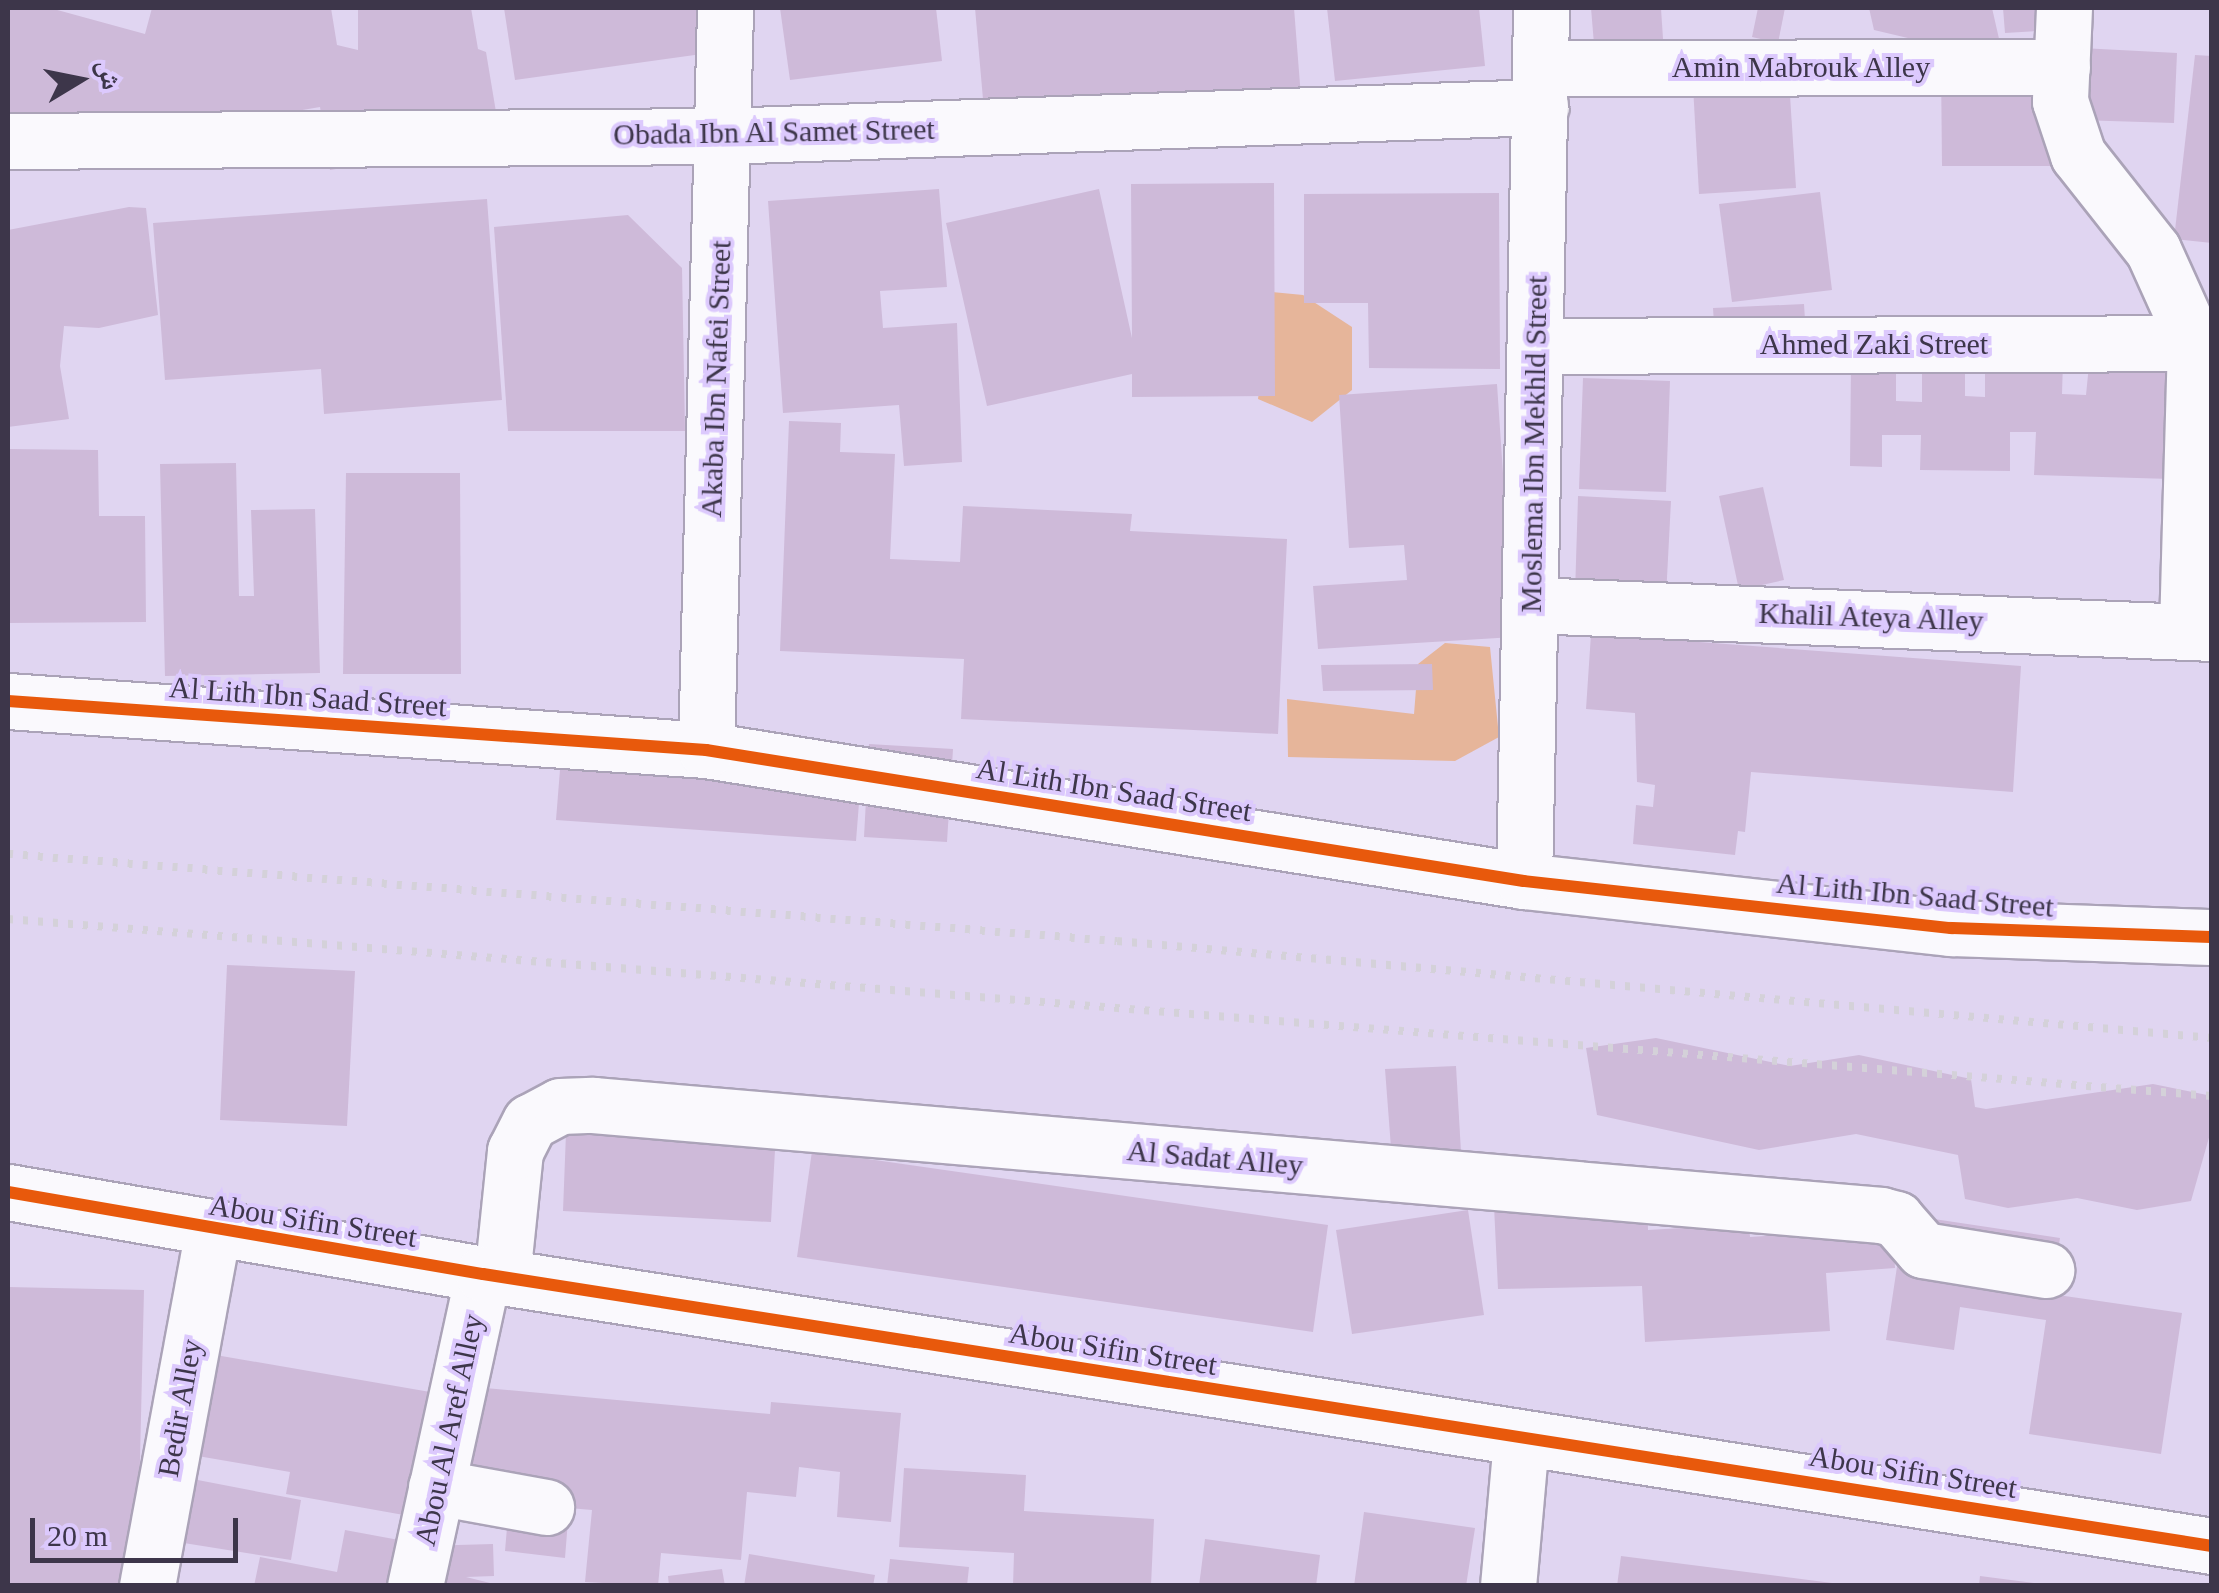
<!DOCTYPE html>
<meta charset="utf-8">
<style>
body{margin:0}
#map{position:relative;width:2219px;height:1593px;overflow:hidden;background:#e0d5f1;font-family:"Times New Roman","Noto Naskh Arabic",serif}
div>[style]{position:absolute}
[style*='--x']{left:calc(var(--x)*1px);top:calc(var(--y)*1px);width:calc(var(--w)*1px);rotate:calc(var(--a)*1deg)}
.green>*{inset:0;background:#e6b59a}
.building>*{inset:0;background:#cebad9}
.roads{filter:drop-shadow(2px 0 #aba3b8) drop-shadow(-2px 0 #aba3b8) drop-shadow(0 2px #aba3b8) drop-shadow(0 -2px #aba3b8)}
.street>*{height:55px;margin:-27.5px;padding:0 27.5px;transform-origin:27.5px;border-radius:27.5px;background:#faf9fd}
.secondary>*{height:55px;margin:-27.5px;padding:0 27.5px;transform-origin:27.5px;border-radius:27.5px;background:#faf9fd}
.rail>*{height:8px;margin-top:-4px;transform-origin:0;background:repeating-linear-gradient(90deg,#d4d1d9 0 5px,transparent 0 15px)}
.cycleway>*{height:12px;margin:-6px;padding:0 6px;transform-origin:6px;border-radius:6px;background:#e8590c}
span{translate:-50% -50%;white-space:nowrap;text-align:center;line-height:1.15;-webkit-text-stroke:8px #dcc9fd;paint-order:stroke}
.street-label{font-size:30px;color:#3d364a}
.frame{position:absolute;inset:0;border:10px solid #3d364a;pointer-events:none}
.north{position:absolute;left:30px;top:30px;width:100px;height:100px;-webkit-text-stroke:8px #dcc9fd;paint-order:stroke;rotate:80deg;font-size:28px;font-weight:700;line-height:40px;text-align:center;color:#3d364a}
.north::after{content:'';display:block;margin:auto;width:35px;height:45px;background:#3d364a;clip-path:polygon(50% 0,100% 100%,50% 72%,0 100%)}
.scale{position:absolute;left:30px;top:1518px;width:208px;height:45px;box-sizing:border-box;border:5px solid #3d364a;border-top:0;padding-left:12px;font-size:30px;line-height:35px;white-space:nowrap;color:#3d364a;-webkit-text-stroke:8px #dcc9fd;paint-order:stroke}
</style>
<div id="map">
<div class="green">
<i style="clip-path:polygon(1272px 292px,1303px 295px,1352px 327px,1352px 390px,1312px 422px,1258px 399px)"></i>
<i style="clip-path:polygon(1445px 643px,1490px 647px,1499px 737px,1455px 761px,1288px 757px,1287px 699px,1414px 714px,1418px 664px)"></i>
</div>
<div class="building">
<i style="clip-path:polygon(8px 8px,50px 8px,145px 34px,152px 8px,331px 8px,337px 45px,358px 50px,358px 8px,471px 8px,478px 49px,486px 52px,501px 142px,330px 170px,320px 107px,214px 125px,161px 111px,8px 140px)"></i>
<i style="clip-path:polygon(504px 8px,703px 8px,709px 53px,515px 80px)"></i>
<i style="clip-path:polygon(780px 8px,936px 8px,942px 61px,790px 80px)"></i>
<i style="clip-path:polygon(975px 8px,1294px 8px,1301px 97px,985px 122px)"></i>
<i style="clip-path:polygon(1327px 8px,1479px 8px,1485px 66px,1335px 81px)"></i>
<i style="clip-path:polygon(1591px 8px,1661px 8px,1663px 39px,1594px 44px)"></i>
<i style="clip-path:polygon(1758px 8px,1785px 8px,1778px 43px,1752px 37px)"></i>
<i style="clip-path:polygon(1869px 8px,1992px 8px,2000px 43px,1963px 51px,1874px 30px)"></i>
<i style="clip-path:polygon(2003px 8px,2050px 8px,2052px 30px,2005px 33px)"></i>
<i style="clip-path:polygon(2081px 48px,2177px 53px,2174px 123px,2078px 120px)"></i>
<i style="clip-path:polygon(2195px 55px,2212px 56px,2212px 243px,2174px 239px)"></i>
<i style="clip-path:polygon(1941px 66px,2051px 66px,2053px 166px,1942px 166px)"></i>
<i style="clip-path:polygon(1789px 80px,1796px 188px,1699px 194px,1693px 86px)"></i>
<i style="clip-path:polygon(1274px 183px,1275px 396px,1132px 397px,1132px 374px,987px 406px,946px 223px,1099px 189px,1132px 338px,1131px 184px)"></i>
<i style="clip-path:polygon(939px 189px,947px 287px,880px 291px,883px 328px,957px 323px,962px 462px,904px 466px,899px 405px,783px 413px,768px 201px)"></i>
<i style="clip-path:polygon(1820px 192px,1832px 290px,1732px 302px,1719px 204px)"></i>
<i style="clip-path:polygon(1499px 193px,1500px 369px,1369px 368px,1368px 303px,1304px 303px,1304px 194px)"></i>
<i style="clip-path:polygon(487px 199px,502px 400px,324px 414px,321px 369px,165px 380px,153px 223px)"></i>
<i style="clip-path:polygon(129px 207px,146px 208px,158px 315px,99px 328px,64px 326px,60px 366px,69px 419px,8px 427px,8px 230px)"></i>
<i style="clip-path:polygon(628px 215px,682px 268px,685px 431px,508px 431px,494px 227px)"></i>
<i style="clip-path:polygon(1804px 304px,1806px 335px,1715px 338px,1713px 308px)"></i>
<i style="clip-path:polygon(1985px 359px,2063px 361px,2062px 394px,2086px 395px,2089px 365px,2177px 370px,2171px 479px,2034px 475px,2036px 432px,2010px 432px,2010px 471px,1920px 470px,1921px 435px,1882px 435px,1882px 467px,1850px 466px,1851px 363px,1896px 363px,1896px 401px,1922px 402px,1922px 364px,1965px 365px,1965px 396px,1985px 397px)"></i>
<i style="clip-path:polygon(1583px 378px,1670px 381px,1666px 492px,1579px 489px)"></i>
<i style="clip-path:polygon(1497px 384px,1514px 637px,1318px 649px,1313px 586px,1407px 580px,1404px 545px,1349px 548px,1339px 395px)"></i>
<i style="clip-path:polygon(789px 421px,841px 423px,840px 452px,895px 454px,890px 559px,960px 562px,963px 506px,1132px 514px,1130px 531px,1287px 539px,1278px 734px,961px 719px,964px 659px,780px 651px)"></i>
<i style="clip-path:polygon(8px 449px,98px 450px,99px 516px,145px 516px,146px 622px,8px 623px)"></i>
<i style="clip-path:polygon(236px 463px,239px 596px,254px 596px,251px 510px,315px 509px,320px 673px,165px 676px,160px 464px)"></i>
<i style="clip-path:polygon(346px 473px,460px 473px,461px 674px,343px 674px)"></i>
<i style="clip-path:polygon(1763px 487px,1784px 580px,1739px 590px,1719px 496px)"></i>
<i style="clip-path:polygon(1578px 496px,1671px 501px,1666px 597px,1575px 594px)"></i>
<i style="clip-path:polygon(1591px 634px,2021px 666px,2013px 792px,1751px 772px,1745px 832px,1738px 831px,1735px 855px,1633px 844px,1636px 805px,1653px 807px,1655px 785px,1637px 782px,1635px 713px,1586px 709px)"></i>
<i style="clip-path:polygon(1432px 664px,1433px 690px,1323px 691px,1321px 665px)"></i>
<i style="clip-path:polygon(563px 732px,863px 753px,856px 841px,556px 820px)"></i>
<i style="clip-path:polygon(869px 744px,953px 749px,947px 842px,864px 837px)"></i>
<i style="clip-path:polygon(227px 965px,355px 971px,347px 1126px,220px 1120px)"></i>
<i style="clip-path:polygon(1656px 1038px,1790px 1066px,1859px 1055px,1971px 1079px,1975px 1107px,1986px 1109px,2153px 1084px,2212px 1096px,2212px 1127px,2191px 1201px,2137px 1210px,2077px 1198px,2008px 1208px,1965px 1199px,1958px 1155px,1856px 1134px,1759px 1150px,1597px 1115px,1586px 1048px)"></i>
<i style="clip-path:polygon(1456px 1066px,1462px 1169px,1393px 1174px,1385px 1069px)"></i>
<i style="clip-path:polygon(777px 1114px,771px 1222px,563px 1211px,566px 1133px,697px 1140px)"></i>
<i style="clip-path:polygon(812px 1151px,1328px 1225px,1313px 1332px,797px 1257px)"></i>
<i style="clip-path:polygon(1647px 1188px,1648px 1230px,1749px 1224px,1750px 1237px,1893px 1228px,1895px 1268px,1826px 1273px,1830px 1331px,1645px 1342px,1642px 1286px,1498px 1289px,1494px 1206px)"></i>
<i style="clip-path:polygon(1468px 1210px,1484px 1315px,1352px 1334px,1336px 1230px)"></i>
<i style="clip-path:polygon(1914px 1216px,2060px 1238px,2051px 1294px,2182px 1313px,2161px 1454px,2029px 1434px,2046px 1320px,1960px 1307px,1954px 1350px,1886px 1340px,1898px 1260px)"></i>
<i style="clip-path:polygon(8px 1287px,144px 1290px,137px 1586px,8px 1586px)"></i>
<i style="clip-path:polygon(204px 1353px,436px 1393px,415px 1517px,286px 1494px,290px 1472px,186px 1454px)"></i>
<i style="clip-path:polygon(452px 1385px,770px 1414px,771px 1402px,901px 1413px,891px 1522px,837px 1517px,840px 1472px,799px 1467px,796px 1497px,747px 1492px,741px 1560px,661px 1553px,658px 1586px,585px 1582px,592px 1510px,569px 1508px,565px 1558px,505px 1551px,509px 1504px,442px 1497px)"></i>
<i style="clip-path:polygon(904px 1468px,1026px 1475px,1024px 1511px,1154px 1519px,1151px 1586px,1013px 1586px,1014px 1553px,899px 1547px)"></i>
<i style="clip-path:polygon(177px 1476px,301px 1500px,291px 1560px,165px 1540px)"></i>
<i style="clip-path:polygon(1364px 1512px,1475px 1528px,1466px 1586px,1354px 1586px)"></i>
<i style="clip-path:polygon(345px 1530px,399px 1540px,391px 1586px,254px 1586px,260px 1557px,337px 1572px)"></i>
<i style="clip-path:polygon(1205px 1539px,1320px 1555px,1316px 1586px,1199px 1586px)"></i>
<i style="clip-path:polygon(493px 1544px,494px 1576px,466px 1577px,502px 1586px,417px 1586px,422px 1546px)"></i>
<i style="clip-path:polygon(749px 1554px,875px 1575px,873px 1586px,744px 1586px)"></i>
<i style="clip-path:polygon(1621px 1556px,1832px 1583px,1832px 1586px,1617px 1586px)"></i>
<i style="clip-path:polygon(890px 1559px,969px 1567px,967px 1586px,887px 1586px)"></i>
<i style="clip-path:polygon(722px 1569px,725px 1586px,669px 1586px,668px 1576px)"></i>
<i style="clip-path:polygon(1980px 1576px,2034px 1583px,2034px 1586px,1979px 1586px)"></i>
</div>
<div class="roads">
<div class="street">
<i style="--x:2064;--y:8;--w:93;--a:92.5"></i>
<i style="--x:2060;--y:101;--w:57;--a:71.6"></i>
<i style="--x:2078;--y:155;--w:121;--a:51.7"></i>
<i style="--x:2153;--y:250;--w:102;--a:65.7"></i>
<i style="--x:2195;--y:343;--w:286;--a:91.6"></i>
<i style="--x:1540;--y:68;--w:522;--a:-0.11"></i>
<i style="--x:8;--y:141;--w:714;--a:-0.4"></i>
<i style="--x:722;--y:136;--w:819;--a:-2.03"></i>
<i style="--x:1536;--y:346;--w:676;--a:-0.25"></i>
<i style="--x:1531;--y:605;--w:682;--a:2.35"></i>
<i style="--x:8;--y:701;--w:700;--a:4.02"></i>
<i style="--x:706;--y:750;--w:828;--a:9.1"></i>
<i style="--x:1524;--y:881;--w:430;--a:6.3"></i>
<i style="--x:1951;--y:928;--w:261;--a:2"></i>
<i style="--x:706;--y:750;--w:742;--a:-88.53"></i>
<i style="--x:1524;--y:881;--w:873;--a:-88.88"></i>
<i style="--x:502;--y:1277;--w:127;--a:-84.1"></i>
<i style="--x:515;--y:1151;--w:33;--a:-63"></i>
<i style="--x:530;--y:1122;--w:34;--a:-28"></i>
<i style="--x:560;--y:1106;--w:33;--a:-2"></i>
<i style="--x:593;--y:1105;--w:1293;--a:4.88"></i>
<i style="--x:1881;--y:1215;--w:16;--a:15"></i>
<i style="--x:1896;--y:1219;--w:41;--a:48.9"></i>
<i style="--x:1923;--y:1250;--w:125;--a:9.2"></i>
<i style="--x:436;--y:1487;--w:112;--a:10.3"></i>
<i style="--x:147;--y:1586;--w:362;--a:-79.5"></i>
<i style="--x:415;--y:1586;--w:319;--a:-77.7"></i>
<i style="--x:1508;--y:1586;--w:148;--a:-84.9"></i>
</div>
<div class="secondary">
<i style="--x:8;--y:1192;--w:482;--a:9.8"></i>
<i style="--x:483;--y:1274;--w:1750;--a:8.94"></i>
</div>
</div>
<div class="rail">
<i style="--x:8;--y:854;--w:1112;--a:4.49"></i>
<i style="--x:1117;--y:941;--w:1099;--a:5.06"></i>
<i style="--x:8;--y:919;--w:2211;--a:4.59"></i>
</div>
<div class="cycleway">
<i style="--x:8;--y:701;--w:700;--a:4.02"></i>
<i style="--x:706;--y:750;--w:828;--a:9.1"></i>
<i style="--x:1524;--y:881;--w:430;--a:6.3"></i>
<i style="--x:1951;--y:928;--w:261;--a:2"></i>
<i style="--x:8;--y:1192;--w:482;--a:9.8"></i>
<i style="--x:483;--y:1274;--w:1750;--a:8.94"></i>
</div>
<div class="street-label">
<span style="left:1801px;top:67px">Amin Mabrouk Alley</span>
<span style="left:774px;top:132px;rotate:-1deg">Obada Ibn Al Samet Street</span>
<span style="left:1874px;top:344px">Ahmed Zaki Street</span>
<span style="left:716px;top:379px;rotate:-88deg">Akaba Ibn Nafei Street</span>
<span style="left:1534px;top:444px;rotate:-89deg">Moslema Ibn Mekhld Street</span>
<span style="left:1871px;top:617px;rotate:2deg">Khalil Ateya Alley</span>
<span style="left:308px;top:697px;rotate:4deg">Al Lith Ibn Saad Street</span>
<span style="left:1114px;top:790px;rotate:9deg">Al Lith Ibn Saad Street</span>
<span style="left:1915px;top:895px;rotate:5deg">Al Lith Ibn Saad Street</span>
<span style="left:1215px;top:1158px;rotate:5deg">Al Sadat Alley</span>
<span style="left:313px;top:1221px;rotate:9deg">Abou Sifin Street</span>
<span style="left:1113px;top:1349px;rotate:9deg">Abou Sifin Street</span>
<span style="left:180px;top:1408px;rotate:-80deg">Bedir Alley</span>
<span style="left:449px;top:1430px;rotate:-78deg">Abou Al Aref Alley</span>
<span style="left:1913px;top:1472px;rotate:9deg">Abou Sifin Street</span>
</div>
<div class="frame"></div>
<div class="north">ش</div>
<div class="scale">20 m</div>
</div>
